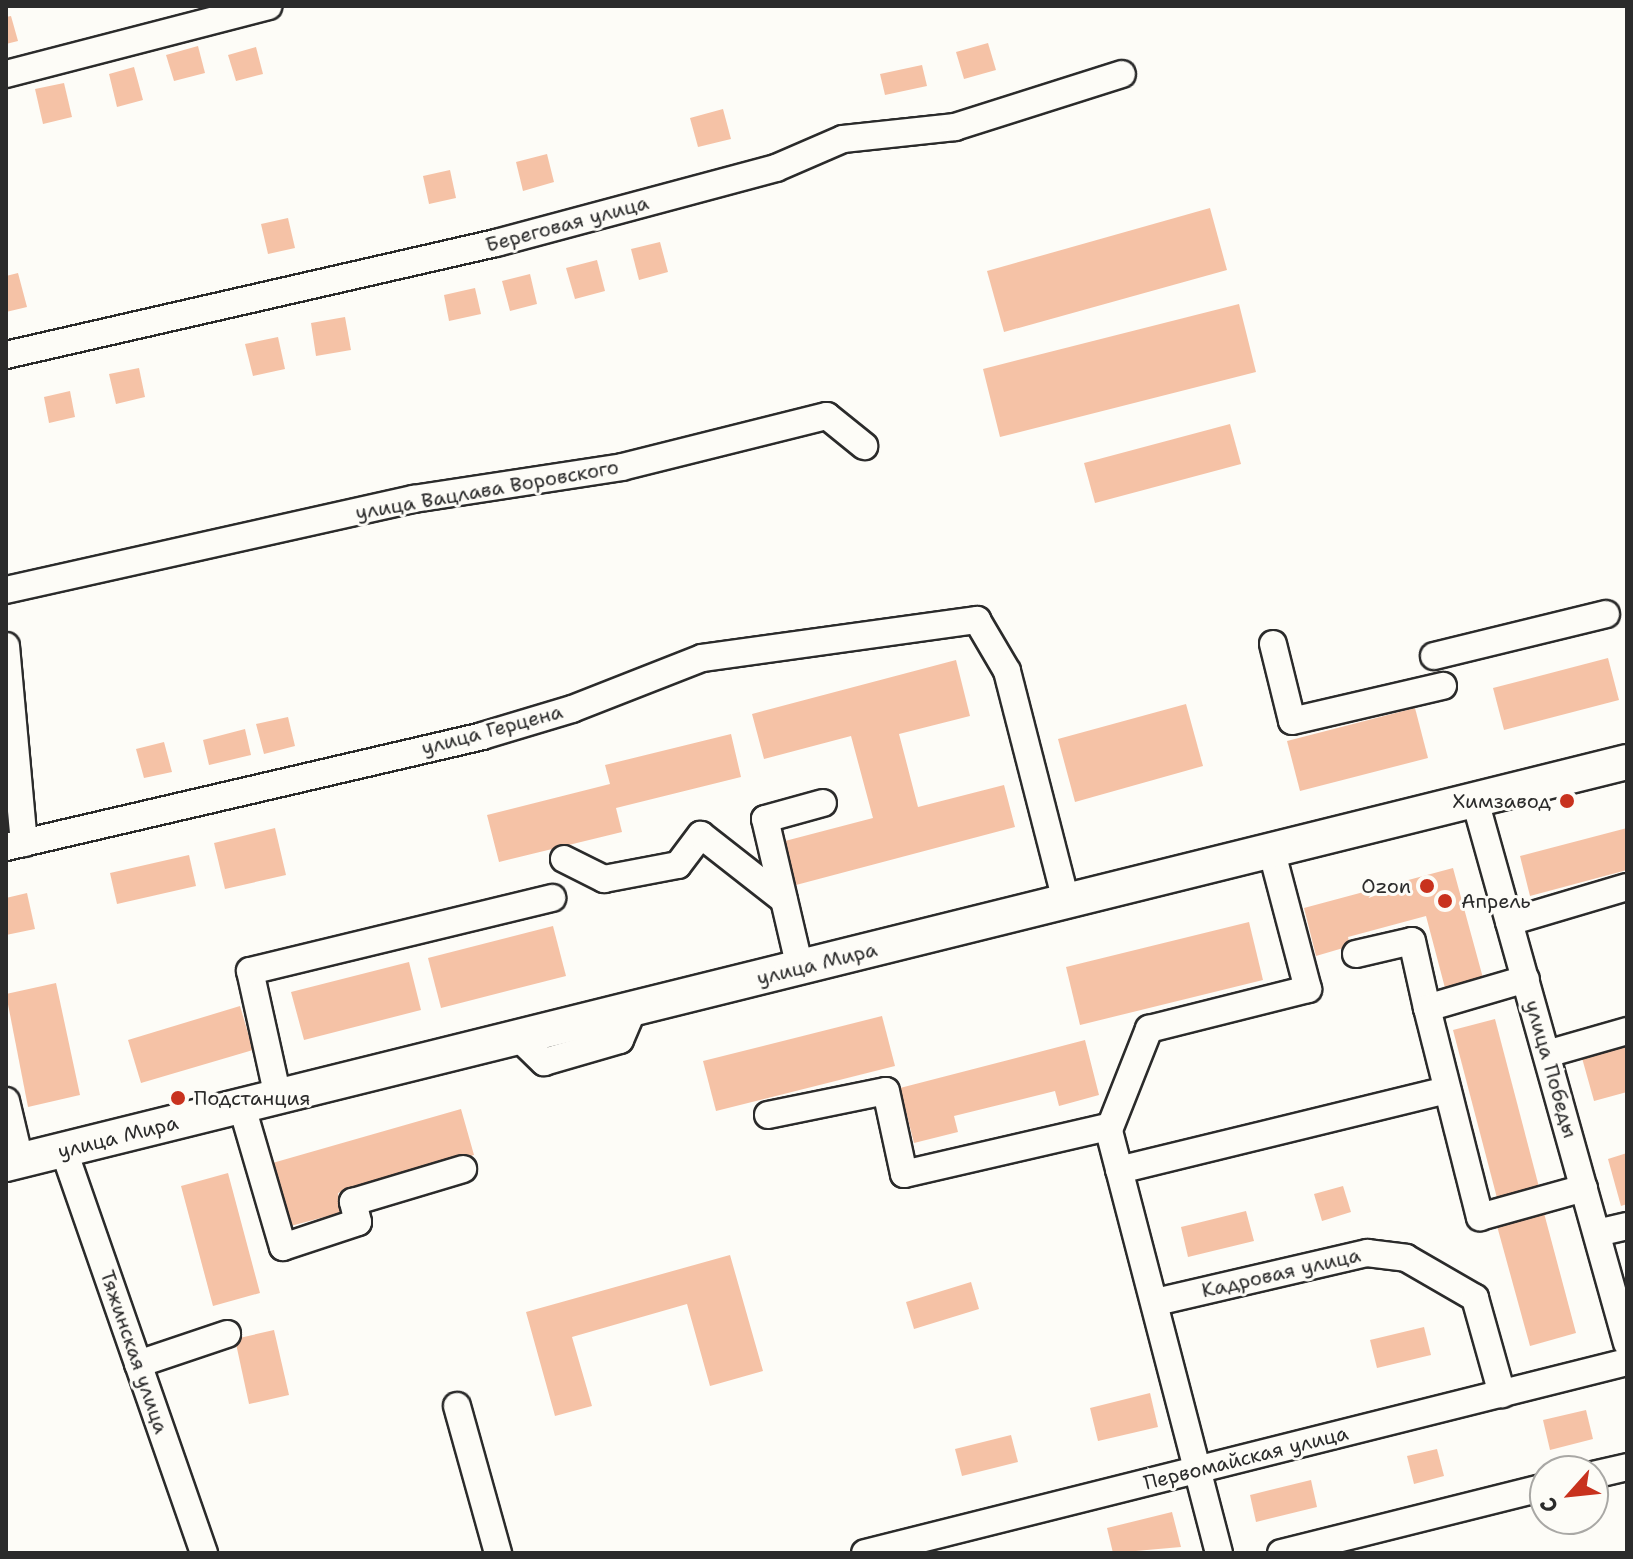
<!DOCTYPE html>
<meta charset="utf-8">
<style>
body{margin:0}
#map{position:relative;width:1633px;height:1559px;overflow:hidden;background:#fdfcf7;font-family:"Shantell Sans",sans-serif}
div>[style]{position:absolute}
[style*='--x']{left:calc(var(--x)*1px);top:calc(var(--y)*1px);width:calc(var(--w)*1px);rotate:calc(var(--a)*1deg)}
.building>*{inset:0;background:#f5c2a6}
.roads{filter:drop-shadow(2px 0 #2b2b2b) drop-shadow(-2px 0 #2b2b2b) drop-shadow(0 2px #2b2b2b) drop-shadow(0 -2px #2b2b2b)}
.minor>*{height:26px;margin:-13px;padding:0 13px;transform-origin:13px;border-radius:13px;background:#fdfcf7}
.major>*{height:34px;margin:-17px;padding:0 17px;transform-origin:17px;border-radius:17px;background:#fdfcf7}
.dots>*{width:22px;height:22px;translate:-50% -50%;box-sizing:border-box;border:4px solid #fdfcf7;border-radius:50%}
span{translate:-50% -50%;white-space:nowrap;text-align:center;line-height:1.15;-webkit-text-stroke:6px #fdfcf7;paint-order:stroke}
.street-label{font-size:20px;color:#2b2b2b}
.poi-label{font-size:20px;color:#2b2b2b}
.right{translate:-100% -50%;text-align:right}
.left{translate:0 -50%;text-align:left}
.frame{position:absolute;inset:0;border:8px solid #2b2b2b;pointer-events:none}
.north{position:absolute;left:1529px;top:1455px;width:80px;height:80px;box-sizing:border-box;background:#fdfcf7;border:2px solid #a9a8a5;border-radius:50%;rotate:243deg;font-size:22px;font-weight:700;line-height:32px;text-align:center;color:#2b2b2b}
.north::after{content:'';display:block;margin:auto;width:28px;height:36px;background:#c8321e;clip-path:polygon(50% 0,100% 100%,50% 72%,0 100%)}
</style>
<div id="map">
<div class="building">
<i style="clip-path:polygon(11px 16px,18px 41px,6px 44px,6px 17px)"></i>
<i style="clip-path:polygon(988px 43px,996px 70px,964px 79px,956px 52px)"></i>
<i style="clip-path:polygon(198px 46px,205px 73px,174px 81px,166px 55px)"></i>
<i style="clip-path:polygon(256px 47px,263px 74px,236px 81px,228px 55px)"></i>
<i style="clip-path:polygon(922px 65px,927px 86px,885px 95px,880px 74px)"></i>
<i style="clip-path:polygon(134px 67px,143px 100px,117px 107px,109px 74px)"></i>
<i style="clip-path:polygon(64px 83px,72px 117px,43px 124px,35px 89px)"></i>
<i style="clip-path:polygon(723px 109px,731px 139px,698px 147px,690px 118px)"></i>
<i style="clip-path:polygon(547px 154px,554px 182px,523px 191px,516px 162px)"></i>
<i style="clip-path:polygon(450px 170px,456px 198px,429px 204px,423px 176px)"></i>
<i style="clip-path:polygon(1210px 208px,1227px 270px,1004px 332px,987px 271px)"></i>
<i style="clip-path:polygon(288px 218px,295px 248px,268px 254px,261px 224px)"></i>
<i style="clip-path:polygon(660px 242px,668px 272px,639px 280px,631px 249px)"></i>
<i style="clip-path:polygon(597px 260px,605px 291px,575px 299px,566px 268px)"></i>
<i style="clip-path:polygon(18px 273px,27px 307px,6px 312px,6px 276px)"></i>
<i style="clip-path:polygon(530px 274px,537px 304px,510px 311px,502px 281px)"></i>
<i style="clip-path:polygon(475px 288px,481px 314px,449px 321px,444px 295px)"></i>
<i style="clip-path:polygon(1239px 304px,1256px 372px,1000px 437px,983px 369px)"></i>
<i style="clip-path:polygon(345px 317px,351px 350px,316px 356px,311px 323px)"></i>
<i style="clip-path:polygon(278px 337px,285px 369px,253px 376px,245px 344px)"></i>
<i style="clip-path:polygon(139px 368px,145px 397px,116px 404px,109px 374px)"></i>
<i style="clip-path:polygon(70px 391px,75px 417px,49px 423px,44px 397px)"></i>
<i style="clip-path:polygon(1230px 424px,1241px 464px,1095px 503px,1084px 463px)"></i>
<i style="clip-path:polygon(1608px 658px,1619px 700px,1504px 730px,1493px 688px)"></i>
<i style="clip-path:polygon(956px 660px,970px 716px,899px 734px,918px 807px,1004px 785px,1015px 827px,796px 885px,785px 841px,873px 818px,851px 736px,764px 759px,752px 714px)"></i>
<i style="clip-path:polygon(1186px 704px,1203px 766px,1075px 802px,1058px 739px)"></i>
<i style="clip-path:polygon(1415px 708px,1428px 758px,1300px 791px,1287px 741px)"></i>
<i style="clip-path:polygon(288px 717px,295px 746px,264px 754px,256px 724px)"></i>
<i style="clip-path:polygon(245px 729px,251px 755px,209px 765px,203px 740px)"></i>
<i style="clip-path:polygon(731px 734px,741px 777px,616px 808px,622px 832px,499px 862px,487px 815px,610px 784px,605px 765px)"></i>
<i style="clip-path:polygon(164px 742px,172px 772px,144px 778px,136px 749px)"></i>
<i style="clip-path:polygon(275px 828px,286px 875px,225px 889px,214px 843px)"></i>
<i style="clip-path:polygon(1627px 828px,1627px 870px,1530px 896px,1520px 856px)"></i>
<i style="clip-path:polygon(189px 855px,196px 886px,117px 904px,110px 873px)"></i>
<i style="clip-path:polygon(1453px 868px,1483px 978px,1445px 988px,1426px 916px,1348px 937px,1350px 946px,1316px 956px,1304px 908px)"></i>
<i style="clip-path:polygon(27px 893px,35px 929px,6px 935px,6px 898px)"></i>
<i style="clip-path:polygon(1249px 922px,1263px 980px,1080px 1025px,1066px 967px)"></i>
<i style="clip-path:polygon(553px 926px,566px 976px,441px 1008px,428px 958px)"></i>
<i style="clip-path:polygon(409px 962px,421px 1010px,304px 1040px,291px 992px)"></i>
<i style="clip-path:polygon(56px 983px,80px 1095px,28px 1107px,6px 994px)"></i>
<i style="clip-path:polygon(240px 1006px,253px 1050px,141px 1083px,128px 1040px)"></i>
<i style="clip-path:polygon(882px 1016px,895px 1066px,716px 1111px,703px 1061px)"></i>
<i style="clip-path:polygon(1495px 1019px,1539px 1187px,1497px 1198px,1453px 1030px)"></i>
<i style="clip-path:polygon(1085px 1040px,1099px 1095px,1059px 1106px,1055px 1091px,954px 1116px,958px 1132px,914px 1143px,900px 1088px)"></i>
<i style="clip-path:polygon(1627px 1046px,1627px 1092px,1594px 1101px,1582px 1058px)"></i>
<i style="clip-path:polygon(461px 1109px,474px 1155px,338px 1193px,343px 1212px,287px 1227px,269px 1164px)"></i>
<i style="clip-path:polygon(1627px 1153px,1627px 1204px,1621px 1206px,1608px 1159px)"></i>
<i style="clip-path:polygon(228px 1173px,260px 1293px,213px 1306px,181px 1186px)"></i>
<i style="clip-path:polygon(1343px 1186px,1351px 1212px,1322px 1221px,1314px 1194px)"></i>
<i style="clip-path:polygon(1246px 1211px,1254px 1241px,1188px 1257px,1181px 1227px)"></i>
<i style="clip-path:polygon(1544px 1213px,1576px 1333px,1530px 1346px,1497px 1226px)"></i>
<i style="clip-path:polygon(730px 1255px,763px 1371px,710px 1386px,687px 1304px,572px 1337px,592px 1406px,555px 1416px,526px 1312px)"></i>
<i style="clip-path:polygon(971px 1282px,979px 1309px,914px 1329px,906px 1302px)"></i>
<i style="clip-path:polygon(1424px 1327px,1431px 1355px,1377px 1368px,1370px 1340px)"></i>
<i style="clip-path:polygon(274px 1330px,289px 1395px,249px 1404px,235px 1339px)"></i>
<i style="clip-path:polygon(1150px 1393px,1158px 1427px,1098px 1441px,1090px 1408px)"></i>
<i style="clip-path:polygon(1586px 1410px,1593px 1439px,1550px 1450px,1543px 1420px)"></i>
<i style="clip-path:polygon(1011px 1435px,1018px 1462px,962px 1476px,955px 1449px)"></i>
<i style="clip-path:polygon(1437px 1449px,1444px 1476px,1414px 1484px,1407px 1456px)"></i>
<i style="clip-path:polygon(1311px 1480px,1317px 1507px,1256px 1522px,1250px 1495px)"></i>
<i style="clip-path:polygon(1172px 1512px,1181px 1547px,1113px 1553px,1107px 1528px)"></i>
</div>
<div class="roads">
<div class="minor">
<i style="--x:6;--y:74;--w:271;--a:-14.5"></i>
<i style="--x:6;--y:355;--w:503;--a:-12.88"></i>
<i style="--x:496;--y:243;--w:290;--a:-15"></i>
<i style="--x:776;--y:168;--w:73;--a:-23.4"></i>
<i style="--x:843;--y:139;--w:113;--a:-6.1"></i>
<i style="--x:955;--y:127;--w:175;--a:-17.6"></i>
<i style="--x:6;--y:590;--w:418;--a:-12.6"></i>
<i style="--x:414;--y:499;--w:210;--a:-8.7"></i>
<i style="--x:622;--y:467;--w:211;--a:-14"></i>
<i style="--x:827;--y:416;--w:48;--a:39"></i>
<i style="--x:1273;--y:644;--w:79;--a:76.1"></i>
<i style="--x:1292;--y:721;--w:155;--a:-13.1"></i>
<i style="--x:6;--y:646;--w:198;--a:84.8"></i>
<i style="--x:1434;--y:656;--w:177;--a:-13.7"></i>
<i style="--x:1474;--y:797;--w:567;--a:74.35"></i>
<i style="--x:6;--y:847;--w:489;--a:-13.1"></i>
<i style="--x:482;--y:736;--w:94;--a:-16.7"></i>
<i style="--x:572;--y:709;--w:140;--a:-21.4"></i>
<i style="--x:702;--y:658;--w:278;--a:-7.9"></i>
<i style="--x:977;--y:620;--w:59;--a:59.5"></i>
<i style="--x:1007;--y:671;--w:237;--a:75.6"></i>
<i style="--x:564;--y:859;--w:45;--a:26.6"></i>
<i style="--x:604;--y:879;--w:75;--a:-10.7"></i>
<i style="--x:678;--y:865;--w:38;--a:-53"></i>
<i style="--x:701;--y:835;--w:105;--a:38.1"></i>
<i style="--x:1509;--y:922;--w:123;--a:-16.5"></i>
<i style="--x:1356;--y:954;--w:57;--a:-13.1"></i>
<i style="--x:1412;--y:941;--w:69;--a:77.4"></i>
<i style="--x:1427;--y:1008;--w:103;--a:-16.3"></i>
<i style="--x:800;--y:968;--w:153;--a:-103.2"></i>
<i style="--x:765;--y:819;--w:60;--a:-15.4"></i>
<i style="--x:1427;--y:1008;--w:216;--a:75.8"></i>
<i style="--x:1480;--y:1217;--w:108;--a:-15.6"></i>
<i style="--x:519;--y:1038;--w:35;--a:44"></i>
<i style="--x:544;--y:1062;--w:79;--a:-16.1"></i>
<i style="--x:620;--y:1040;--w:33;--a:-67"></i>
<i style="--x:1547;--y:1054;--w:83;--a:-16"></i>
<i style="--x:278;--y:1097;--w:129;--a:-102.5"></i>
<i style="--x:250;--y:971;--w:311;--a:-13.6"></i>
<i style="--x:6;--y:1101;--w:61;--a:76.7"></i>
<i style="--x:242;--y:1107;--w:146;--a:73.7"></i>
<i style="--x:283;--y:1247;--w:79;--a:-18.4"></i>
<i style="--x:358;--y:1222;--w:21;--a:-104"></i>
<i style="--x:353;--y:1202;--w:115;--a:-16.7"></i>
<i style="--x:768;--y:1115;--w:120;--a:-11.5"></i>
<i style="--x:886;--y:1091;--w:85;--a:77.8"></i>
<i style="--x:904;--y:1174;--w:209;--a:-13"></i>
<i style="--x:1108;--y:1127;--w:440;--a:75.4"></i>
<i style="--x:1109;--y:1130;--w:109;--a:-68.4"></i>
<i style="--x:1149;--y:1029;--w:164;--a:-14.1"></i>
<i style="--x:1308;--y:989;--w:145;--a:-104.8"></i>
<i style="--x:64;--y:1151;--w:426;--a:70.8"></i>
<i style="--x:1119;--y:1170;--w:338;--a:-13.7"></i>
<i style="--x:1597;--y:1233;--w:31;--a:-13"></i>
<i style="--x:1156;--y:1302;--w:217;--a:-13.1"></i>
<i style="--x:1367;--y:1253;--w:39;--a:7"></i>
<i style="--x:1406;--y:1258;--w:80;--a:30.1"></i>
<i style="--x:1475;--y:1298;--w:100;--a:74.3"></i>
<i style="--x:138;--y:1364;--w:94;--a:-18.6"></i>
<i style="--x:457;--y:1406;--w:153;--a:74.4"></i>
<i style="--x:1593;--y:1475;--w:35;--a:-13"></i>
<i style="--x:865;--y:1553;--w:786;--a:-14.07"></i>
<i style="--x:1281;--y:1553;--w:272;--a:-14"></i>
</div>
<div class="major">
<i style="--x:6;--y:1164;--w:1670;--a:-13.93"></i>
</div>
</div>
<div class="dots">
<i style="left:1567px;top:801px;background:#c8321e"></i>
<i style="left:1427px;top:886px;background:#c8321e"></i>
<i style="left:1445px;top:901px;background:#c8321e"></i>
<i style="left:178px;top:1098px;background:#c8321e"></i>
</div>
<div class="street-label">
<span style="left:567px;top:224px;rotate:-15deg">Береговая улица</span>
<span style="left:487px;top:490px;rotate:-10deg">улица Вацлава Воровского</span>
<span style="left:492px;top:730px;rotate:-15deg">улица Герцена</span>
<span style="left:817px;top:964px;rotate:-14deg">улица Мира</span>
<span style="left:1551px;top:1069px;rotate:74deg">улица Победы</span>
<span style="left:118px;top:1137px;rotate:-14deg">улица Мира</span>
<span style="left:1281px;top:1273px;rotate:-13deg">Кадровая улица</span>
<span style="left:134px;top:1352px;rotate:71deg">Тяжинская улица</span>
<span style="left:1246px;top:1458px;rotate:-14deg">Первомайская улица</span>
</div>
<div class="poi-label">
<span class="right" style="left:1551px;top:801px">Химзавод</span>
<span class="right" style="left:1411px;top:886px">Ozon</span>
<span class="left" style="left:1461px;top:901px">Апрель</span>
<span class="left" style="left:194px;top:1098px">Подстанция</span>
</div>
<div class="frame"></div>
<div class="north">С</div>
</div>
